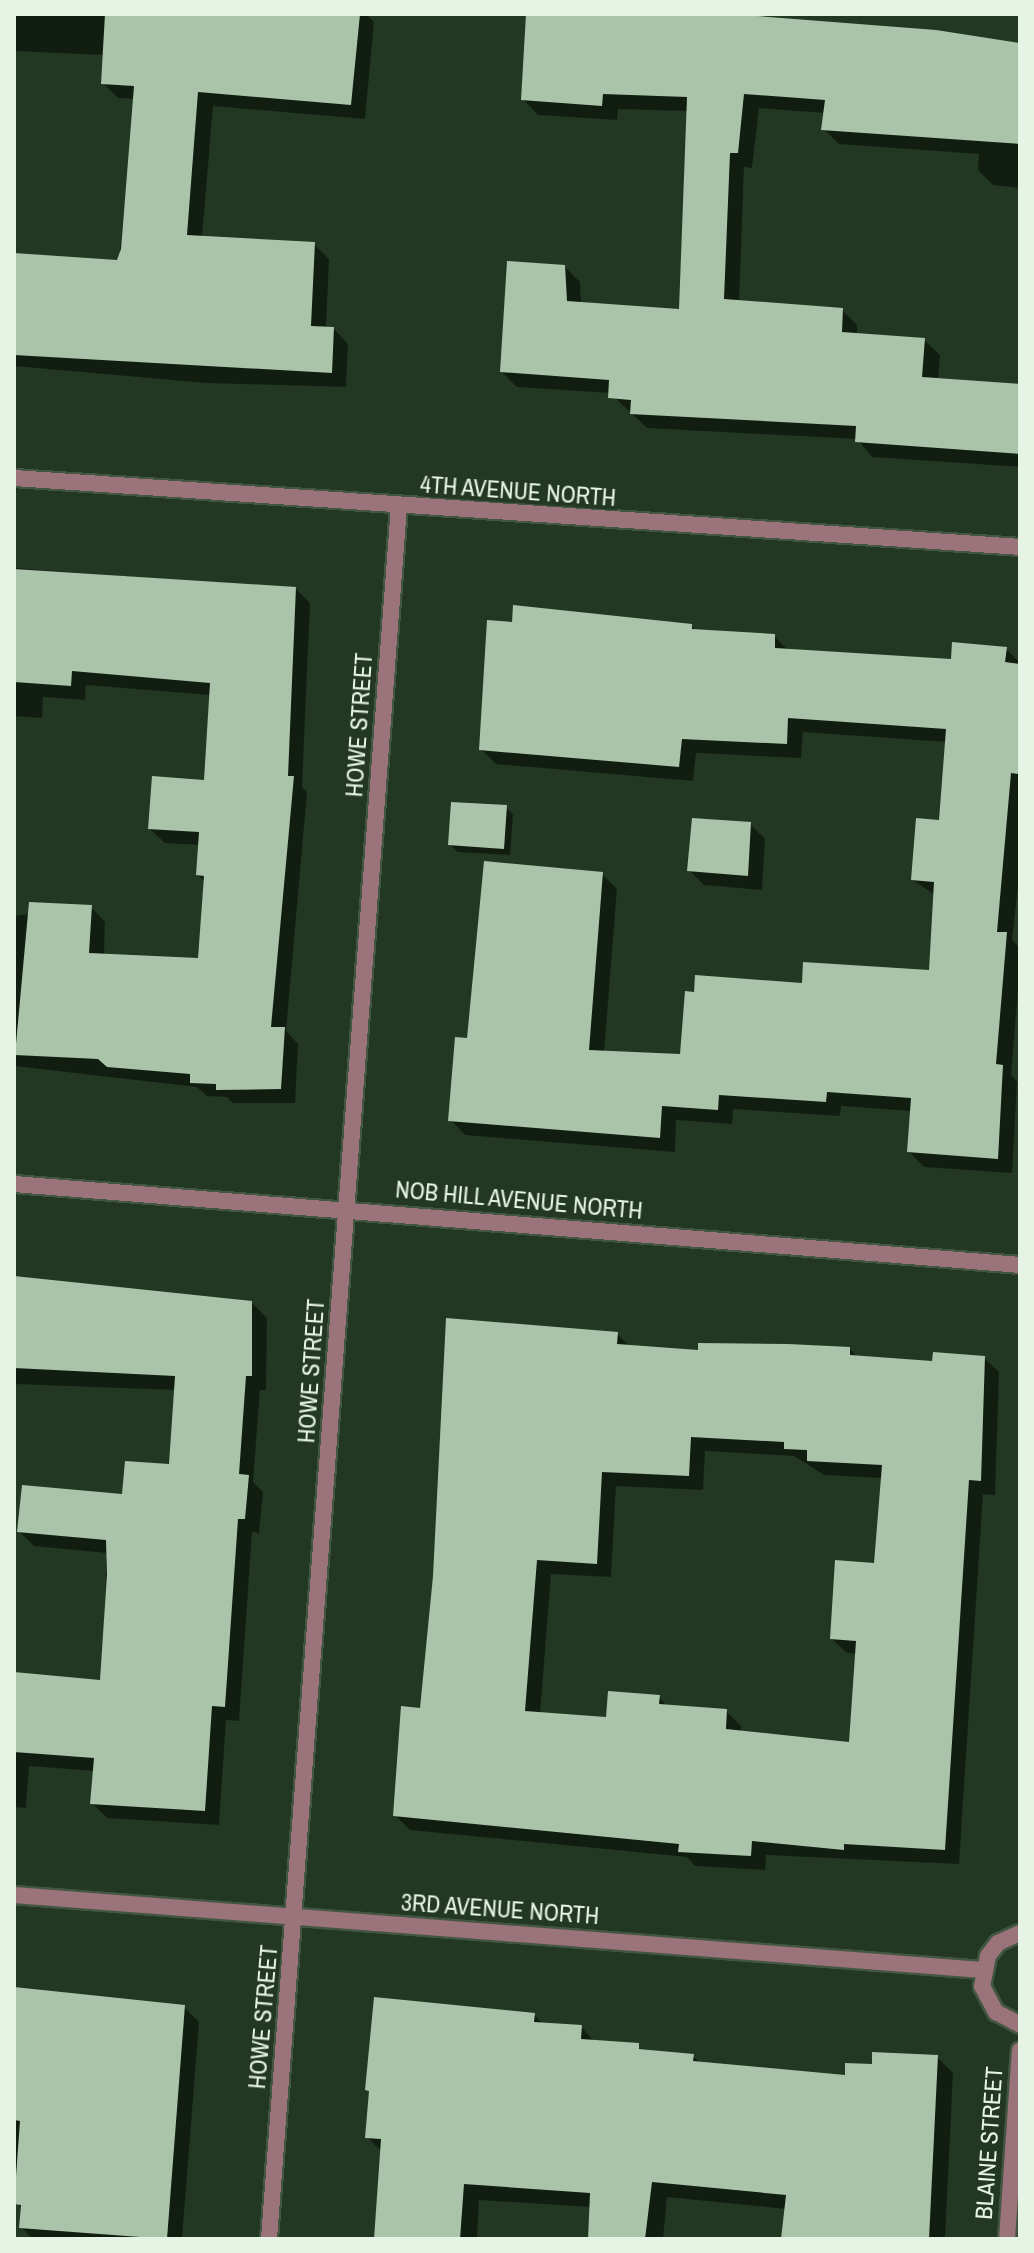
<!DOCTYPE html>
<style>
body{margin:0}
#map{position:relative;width:1034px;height:2253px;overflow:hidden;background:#233823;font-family:"Archivo Narrow",sans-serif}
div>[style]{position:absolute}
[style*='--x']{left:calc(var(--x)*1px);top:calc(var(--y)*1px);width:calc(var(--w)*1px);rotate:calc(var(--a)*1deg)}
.shadow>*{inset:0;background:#0007}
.building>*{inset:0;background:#aac4aa}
.roads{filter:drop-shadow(2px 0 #425642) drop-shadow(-2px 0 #425642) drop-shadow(0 2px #425642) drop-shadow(0 -2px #425642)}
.minor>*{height:16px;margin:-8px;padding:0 8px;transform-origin:8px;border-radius:8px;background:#9b737a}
span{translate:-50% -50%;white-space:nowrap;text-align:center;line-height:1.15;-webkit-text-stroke:8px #233823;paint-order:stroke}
.street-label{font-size:24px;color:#e6f4e6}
.frame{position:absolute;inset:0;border:16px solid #e6f4e6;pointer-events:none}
</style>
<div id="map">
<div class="shadow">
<i style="clip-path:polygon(14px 14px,366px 14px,374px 22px,365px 119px,213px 106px,202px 238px,314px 244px,329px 259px,326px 328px,334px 329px,348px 344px,346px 387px,206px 383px,14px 366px,14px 255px,119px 262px,135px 99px,118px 98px,103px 83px,104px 55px,14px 51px)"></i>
<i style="clip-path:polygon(528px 14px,658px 14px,936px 32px,1020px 43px,1020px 188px,993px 185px,978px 170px,979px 154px,839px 144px,824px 129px,825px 113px,759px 108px,752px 168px,744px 167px,739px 302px,842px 310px,857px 325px,857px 335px,924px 340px,940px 355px,938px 380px,1020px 386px,1020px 467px,872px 457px,857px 439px,647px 428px,610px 393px,517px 387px,502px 372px,565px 267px,580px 282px,581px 304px,680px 311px,689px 111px,618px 109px,617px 120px,538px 115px,523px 99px)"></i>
<i style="clip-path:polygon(14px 568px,296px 589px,310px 603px,302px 787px,307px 792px,286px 1031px,298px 1044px,295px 1103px,233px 1103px,227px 1097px,207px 1096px,197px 1087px,14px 1066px,14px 916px,91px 907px,105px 922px,104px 955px,200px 960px,205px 882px,198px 875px,200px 845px,165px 843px,150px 829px,206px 782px,211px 695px,86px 685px,85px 700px,43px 697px,42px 718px,14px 716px)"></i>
<i style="clip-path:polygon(692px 626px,696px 631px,774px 636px,789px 651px,953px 661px,1006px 649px,1020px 663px,1020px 868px,1012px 940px,1020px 948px,1020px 966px,1011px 1075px,1017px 1082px,1012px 1173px,924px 1167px,909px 1152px,912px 1111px,841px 1106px,840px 1116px,733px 1109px,732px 1124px,676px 1120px,675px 1152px,465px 1135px,451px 1120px,469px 1040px,602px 874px,617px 889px,604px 1053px,682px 1056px,804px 985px,931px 972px,935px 895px,913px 880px,941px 822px,947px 742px,803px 732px,801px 758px,696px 753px,693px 781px,496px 764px,481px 749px)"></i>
<i style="clip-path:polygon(506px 807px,513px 815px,510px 855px,457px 852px,450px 844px)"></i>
<i style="clip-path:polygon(750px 824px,765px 839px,762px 890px,704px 885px,689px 870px)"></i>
<i style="clip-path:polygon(14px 1279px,252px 1303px,267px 1318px,266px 1390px,260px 1390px,253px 1482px,263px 1492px,259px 1533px,252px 1532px,239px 1721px,226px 1720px,219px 1825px,107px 1818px,92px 1803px,95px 1771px,29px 1766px,26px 1808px,14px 1807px,14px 1674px,102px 1682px,107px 1553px,34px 1546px,19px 1531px,124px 1496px,171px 1466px,176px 1390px,14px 1384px)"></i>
<i style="clip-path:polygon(evenodd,617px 1334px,631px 1347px,700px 1352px,850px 1349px,858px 1358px,934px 1363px,984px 1358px,999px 1372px,995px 1495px,983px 1494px,959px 1864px,766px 1855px,765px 1870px,695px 1866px,687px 1857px,410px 1830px,395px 1815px,422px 1710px,617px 1334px,705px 1451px,794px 1456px,824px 1475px,883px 1478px,875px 1566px,832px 1639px,847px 1653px,857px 1654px,851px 1744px,741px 1732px,741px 1726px,726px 1711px,668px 1707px,659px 1697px,607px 1719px,540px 1714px,551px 1574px,611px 1577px,616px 1486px,703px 1490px,705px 1451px)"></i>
<i style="clip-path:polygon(14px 1989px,184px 2007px,199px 2022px,182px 2239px,33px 2239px,21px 2227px,19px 2189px,14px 2189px)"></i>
<i style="clip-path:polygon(534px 2015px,544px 2025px,581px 2027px,595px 2042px,693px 2056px,700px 2063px,847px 2078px,874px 2066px,937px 2057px,953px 2073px,945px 2239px,783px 2239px,786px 2209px,667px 2197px,663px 2239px,590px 2239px,591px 2207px,479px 2200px,477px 2239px,376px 2239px,382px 2152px,367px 2137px)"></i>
</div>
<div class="building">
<i style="clip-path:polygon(105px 14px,360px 14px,351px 105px,198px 92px,187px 235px,315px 242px,311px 326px,334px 327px,332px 373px,14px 355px,14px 253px,117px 260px,121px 249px,134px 86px,101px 84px)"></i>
<i style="clip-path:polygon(526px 14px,731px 14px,936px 30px,1020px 43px,1020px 144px,821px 130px,825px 100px,744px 94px,738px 153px,730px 153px,724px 299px,843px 308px,842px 332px,925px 338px,922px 377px,1020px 384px,1020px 454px,855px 442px,856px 426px,630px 414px,631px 400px,608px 398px,609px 380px,500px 372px,507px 261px,565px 265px,567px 301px,679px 309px,687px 97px,603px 94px,602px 106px,521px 100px)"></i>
<i style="clip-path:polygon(14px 569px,296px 587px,288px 776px,294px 776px,271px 1027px,285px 1027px,281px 1089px,216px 1090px,216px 1084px,190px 1083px,190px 1074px,107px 1067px,98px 1059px,15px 1055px,29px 902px,92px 905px,89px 953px,198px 958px,204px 876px,196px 875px,199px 832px,148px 829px,152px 776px,204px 780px,210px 683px,72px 671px,71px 686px,14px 682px)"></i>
<i style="clip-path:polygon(513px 605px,692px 624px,692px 629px,775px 634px,775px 648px,951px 659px,952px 642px,1007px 647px,1005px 662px,1020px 664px,1020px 743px,1018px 774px,1011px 773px,997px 932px,1007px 932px,996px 1064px,1003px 1065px,998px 1159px,907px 1152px,911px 1098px,827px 1092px,826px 1102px,719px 1095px,718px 1110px,662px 1106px,660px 1138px,448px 1121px,455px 1037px,467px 1038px,484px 861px,603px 872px,589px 1050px,680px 1054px,685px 991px,694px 992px,695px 975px,802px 983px,803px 962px,929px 970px,934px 882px,911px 880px,916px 818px,939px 820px,946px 729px,788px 718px,787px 744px,682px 739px,679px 767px,479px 750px,487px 620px,512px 622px)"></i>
<i style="clip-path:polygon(451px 802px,507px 805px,504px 849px,448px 845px)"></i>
<i style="clip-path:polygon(692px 818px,751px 822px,748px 876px,687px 871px)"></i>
<i style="clip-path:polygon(14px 1276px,252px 1301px,252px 1376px,246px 1376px,239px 1474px,249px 1475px,245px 1519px,238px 1519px,225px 1707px,212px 1706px,205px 1811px,90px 1804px,94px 1758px,14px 1752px,14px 1672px,100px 1680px,107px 1574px,106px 1540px,17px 1532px,22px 1485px,122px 1494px,125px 1461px,169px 1464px,175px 1376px,14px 1368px)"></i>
<i style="clip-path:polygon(evenodd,446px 1318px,618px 1332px,617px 1344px,698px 1350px,698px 1343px,788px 1344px,850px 1347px,850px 1355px,932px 1361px,933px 1352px,985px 1356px,981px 1481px,969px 1480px,945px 1850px,844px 1844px,844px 1850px,752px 1841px,751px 1856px,678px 1852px,679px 1844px,393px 1816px,401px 1706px,420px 1708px,433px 1576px,446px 1318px,691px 1437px,784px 1442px,784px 1449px,807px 1450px,807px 1461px,882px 1465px,874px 1563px,835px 1560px,830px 1639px,856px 1641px,849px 1742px,726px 1729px,727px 1709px,659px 1704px,660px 1695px,608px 1691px,606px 1717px,525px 1711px,537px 1560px,597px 1564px,602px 1472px,689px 1476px,691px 1437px)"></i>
<i style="clip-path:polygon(14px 1987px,185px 2005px,167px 2239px,19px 2228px,21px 2205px,14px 2204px,20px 2121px,14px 2120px)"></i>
<i style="clip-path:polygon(374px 1997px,535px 2013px,534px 2022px,582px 2025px,581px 2039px,639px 2043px,639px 2049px,694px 2054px,693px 2061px,845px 2075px,845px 2063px,872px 2064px,872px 2052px,938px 2055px,929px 2239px,781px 2239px,786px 2195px,652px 2182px,645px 2239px,588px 2239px,590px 2193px,464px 2184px,460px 2239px,374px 2239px,381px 2139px,365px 2138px,369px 2091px,365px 2090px)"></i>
</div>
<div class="roads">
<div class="minor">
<i style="--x:14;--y:478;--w:1008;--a:3.92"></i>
<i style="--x:14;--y:1184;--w:1009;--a:4.6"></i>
<i style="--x:14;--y:1895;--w:971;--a:4.43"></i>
<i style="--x:1020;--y:1933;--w:24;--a:156"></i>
<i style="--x:998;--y:1943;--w:16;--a:128"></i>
<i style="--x:988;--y:1956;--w:31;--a:101"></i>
<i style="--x:982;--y:1986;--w:30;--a:62"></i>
<i style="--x:996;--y:2012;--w:27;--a:28"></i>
<i style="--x:269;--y:2239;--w:1737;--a:-85.71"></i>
<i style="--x:1007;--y:2239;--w:189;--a:-86.1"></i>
</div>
</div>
<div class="street-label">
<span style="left:518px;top:491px;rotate:4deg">4TH AVENUE NORTH</span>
<span style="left:359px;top:725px;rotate:-86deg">HOWE STREET</span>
<span style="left:519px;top:1200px;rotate:5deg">NOB HILL AVENUE NORTH</span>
<span style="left:311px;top:1371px;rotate:-86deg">HOWE STREET</span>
<span style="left:500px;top:1909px;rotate:4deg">3RD AVENUE NORTH</span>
<span style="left:263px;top:2017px;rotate:-85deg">HOWE STREET</span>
<span style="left:989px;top:2143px;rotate:-86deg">BLAINE STREET</span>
</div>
<div class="frame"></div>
</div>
